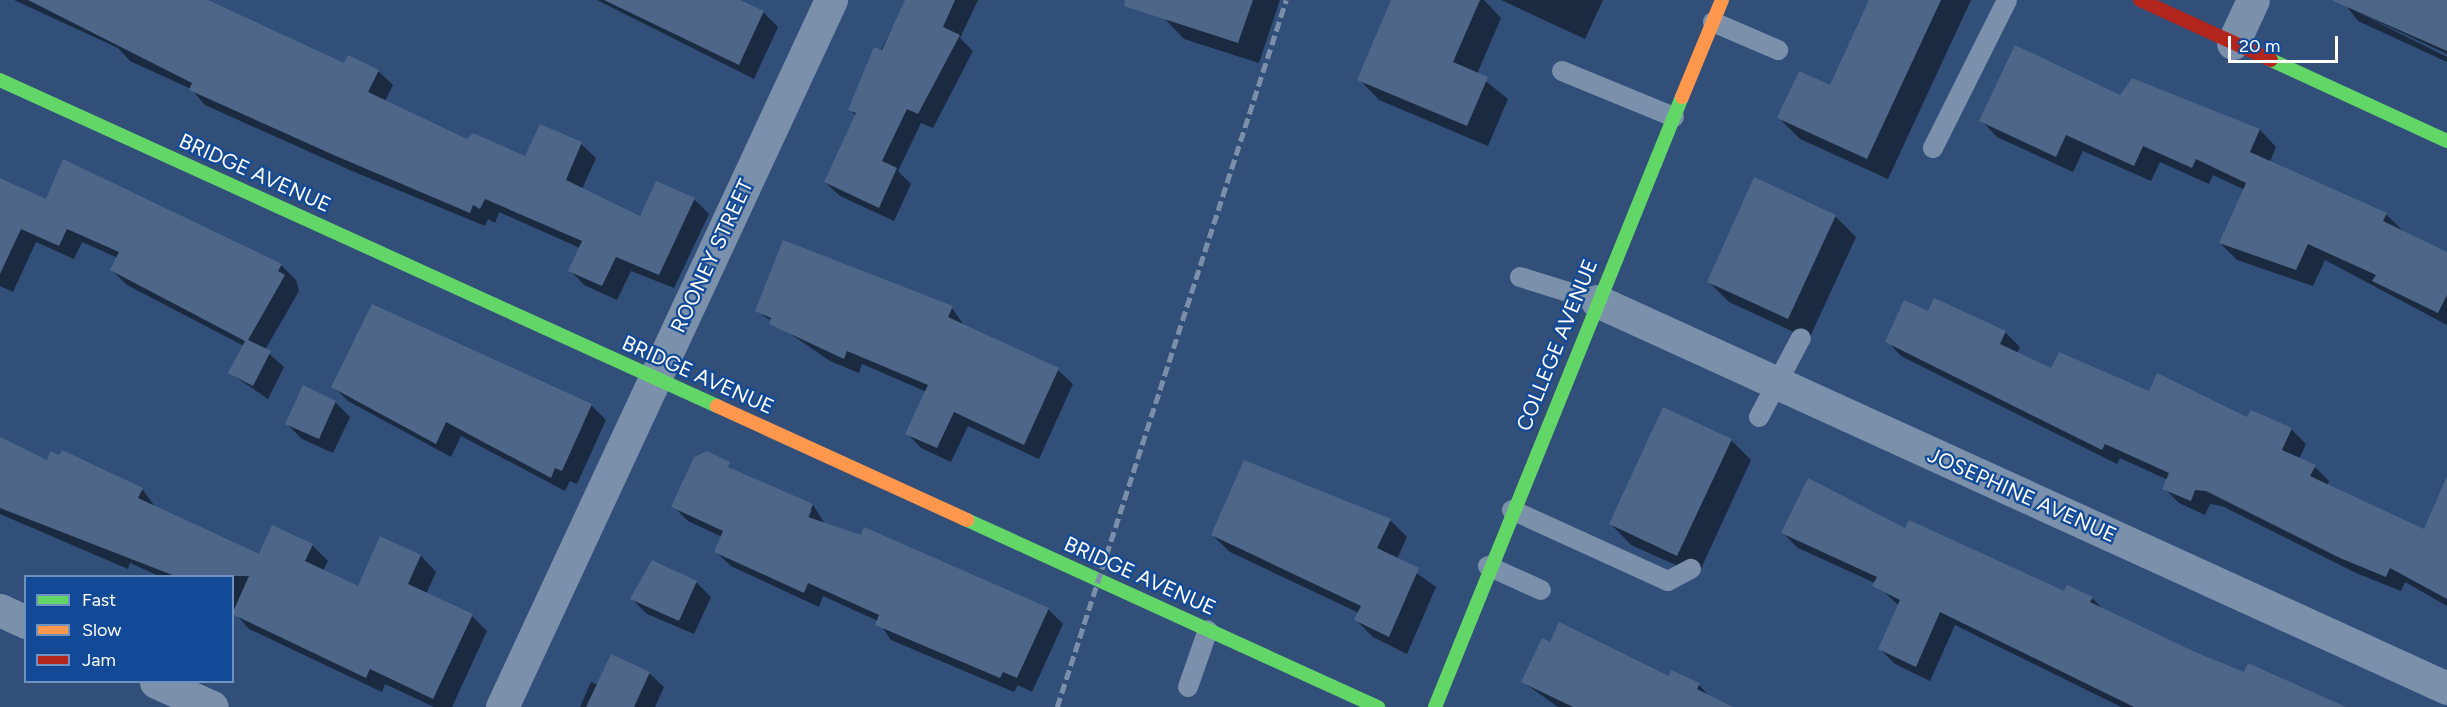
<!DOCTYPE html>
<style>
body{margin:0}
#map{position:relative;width:2447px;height:707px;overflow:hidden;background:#314f79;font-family:Figtree,sans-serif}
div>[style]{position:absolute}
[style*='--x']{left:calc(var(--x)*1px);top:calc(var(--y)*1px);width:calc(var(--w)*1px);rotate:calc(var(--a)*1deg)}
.shadow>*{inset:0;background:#0007}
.building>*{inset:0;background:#4e6788}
.lane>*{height:20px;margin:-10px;padding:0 10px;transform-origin:10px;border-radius:10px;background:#7b90ab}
.street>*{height:33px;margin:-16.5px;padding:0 16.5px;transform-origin:16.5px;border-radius:16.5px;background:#7b90ab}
.fast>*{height:14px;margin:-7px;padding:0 7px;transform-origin:7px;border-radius:7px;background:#63d668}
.slow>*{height:14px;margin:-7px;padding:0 7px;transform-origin:7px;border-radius:7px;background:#ff974d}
.jam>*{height:14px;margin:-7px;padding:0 7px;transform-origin:7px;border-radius:7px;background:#b3261e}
.rail>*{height:4.5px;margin-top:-2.25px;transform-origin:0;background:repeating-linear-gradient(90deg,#7c8faa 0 10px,transparent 0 14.5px)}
span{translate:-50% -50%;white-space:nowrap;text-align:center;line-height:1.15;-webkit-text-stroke:4.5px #124a98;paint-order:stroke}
.street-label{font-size:21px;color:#fff}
.legend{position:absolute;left:24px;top:575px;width:210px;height:108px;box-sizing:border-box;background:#124a98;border:2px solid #7192c1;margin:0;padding:8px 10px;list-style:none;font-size:18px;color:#fff}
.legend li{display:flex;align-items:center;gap:12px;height:30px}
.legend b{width:30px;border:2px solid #7192c1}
.scale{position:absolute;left:2228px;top:36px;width:110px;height:27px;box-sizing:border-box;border:3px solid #fff;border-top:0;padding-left:8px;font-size:18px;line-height:21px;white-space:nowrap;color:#fff;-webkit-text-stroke:4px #124a98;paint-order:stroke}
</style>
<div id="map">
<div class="shadow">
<i style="clip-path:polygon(14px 0,191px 0,345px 65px,378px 71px,393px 85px,385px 101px,467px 140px,526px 158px,581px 144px,596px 158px,582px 189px,641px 218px,694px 199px,709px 214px,674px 288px,631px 271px,617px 300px,584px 285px,570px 270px,580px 248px,499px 212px,495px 223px,488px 219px,485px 226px,352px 171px,205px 105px,191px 89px,130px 61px,118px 48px)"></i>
<i style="clip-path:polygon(597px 0,736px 0,763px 12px,778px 27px,754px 79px)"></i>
<i style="clip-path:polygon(907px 0,978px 0,960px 38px,973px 51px,933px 128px,921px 123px,898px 171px,911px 184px,894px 221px,840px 196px,825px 182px,856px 116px,850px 109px)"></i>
<i style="clip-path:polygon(1170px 0,1280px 0,1259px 63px,1184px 39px,1164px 18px)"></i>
<i style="clip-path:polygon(1393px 0,1484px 0,1501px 18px,1477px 74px,1508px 99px,1488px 146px,1379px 100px,1359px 79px)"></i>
<i style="clip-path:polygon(1501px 0,1603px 0,1585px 39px)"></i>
<i style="clip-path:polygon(1871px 0,1971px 0,1888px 179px,1800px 139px,1779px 118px,1831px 87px)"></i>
<i style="clip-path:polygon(2342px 0,2447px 0,2447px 54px,2355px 11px,2447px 57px,2447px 62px,2358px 21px)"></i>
<i style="clip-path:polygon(2132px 79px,2260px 130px,2276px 147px,2270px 162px,2386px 214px,2403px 231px,2447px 253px,2447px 325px,2325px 260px,2313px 286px,2237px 260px,2220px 243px,2245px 190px,2213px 175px,2209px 184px,2160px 162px,2151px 181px,2083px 151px,2073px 172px,1997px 137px,1981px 120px,2120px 96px)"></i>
<i style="clip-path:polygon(64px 161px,281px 265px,296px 280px,299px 291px,265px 350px,284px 367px,268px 399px,230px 373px,244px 346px,127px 285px,112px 270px,118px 258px,82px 242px,74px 259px,36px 242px,13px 292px,0 286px,0 179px,46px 201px)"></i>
<i style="clip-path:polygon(1835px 216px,1856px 237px,1809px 339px,1729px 302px,1709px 282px)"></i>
<i style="clip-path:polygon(952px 308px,965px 327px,1058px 370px,1073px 384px,1039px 459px,968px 426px,951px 462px,921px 448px,907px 433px,927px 392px,862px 364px,859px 373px,830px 361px,757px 311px)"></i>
<i style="clip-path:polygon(1929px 313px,2005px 332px,2020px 347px,2017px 353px,2052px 370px,2291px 429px,2306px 444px,2299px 459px,2315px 467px,2329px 481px,2327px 486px,2425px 531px,2447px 508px,2447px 606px,2405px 582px,2401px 591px,2356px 573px,2222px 506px,2210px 504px,2205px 515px,2179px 503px,2164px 488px,2168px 480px,2120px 458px,2117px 464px,1901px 356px,1887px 341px)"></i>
<i style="clip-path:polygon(333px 386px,591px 405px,606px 420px,577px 484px,570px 481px,565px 491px,461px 436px,451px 457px,348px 401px)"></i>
<i style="clip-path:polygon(335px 402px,350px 417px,333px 453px,302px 439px,287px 424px)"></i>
<i style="clip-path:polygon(0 440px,47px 462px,142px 489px,156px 508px,260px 556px,312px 545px,328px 561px,323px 571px,359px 588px,381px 538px,421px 556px,436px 572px,426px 594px,472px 616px,487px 631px,452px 707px,434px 707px,385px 684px,382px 692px,249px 629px,232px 610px,232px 576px,159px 576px,130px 563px,128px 569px,0 514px)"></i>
<i style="clip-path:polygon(1731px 440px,1751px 460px,1698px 575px,1631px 545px,1611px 524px)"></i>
<i style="clip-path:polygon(evenodd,707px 453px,741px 475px,813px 505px,825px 524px,861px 537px,865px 529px,1048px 609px,1063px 624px,1032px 692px,1018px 685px,1014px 692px,891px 640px,878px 621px,823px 596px,819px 607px,731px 566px,716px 552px,722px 537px,688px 521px,673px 506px,707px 453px,809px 510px,812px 510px,806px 524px,809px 510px)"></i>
<i style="clip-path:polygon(1390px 520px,1407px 537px,1397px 559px,1436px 587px,1407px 654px,1373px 637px,1356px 620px,1359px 613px,1230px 552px,1212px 535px)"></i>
<i style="clip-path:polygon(1906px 530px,2065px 593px,2092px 598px,2105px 611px,2194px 653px,2335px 707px,2121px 707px,1955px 625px,1930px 681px,1895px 664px,1880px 649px,1899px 606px,1875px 583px,1798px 548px,1783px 533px)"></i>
<i style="clip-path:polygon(696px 582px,711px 597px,694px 634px,647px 614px,632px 599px)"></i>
<i style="clip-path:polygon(649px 673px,664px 687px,655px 707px,580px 707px,591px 682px,598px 685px)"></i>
<i style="clip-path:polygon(1669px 678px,1699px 685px,1719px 707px,1558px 707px,1523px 682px)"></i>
</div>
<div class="building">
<i style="clip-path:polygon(28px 0,208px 0,344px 63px,348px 55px,379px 70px,368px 92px,467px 139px,473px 133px,525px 156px,540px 124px,582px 142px,566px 180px,640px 216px,656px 181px,695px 198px,659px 275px,616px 257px,602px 286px,568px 271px,582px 241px,485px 199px,480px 209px,473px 205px,470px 213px,336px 156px,189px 90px,192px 83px)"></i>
<i style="clip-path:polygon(604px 0,740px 0,764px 11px,739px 65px)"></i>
<i style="clip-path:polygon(905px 0,955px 0,943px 27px,960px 35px,918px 114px,907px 109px,882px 161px,897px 168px,879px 208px,824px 182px,856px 113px,848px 110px,874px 47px,882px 50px)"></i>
<i style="clip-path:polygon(1125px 0,1253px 0,1238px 43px,1124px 6px)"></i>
<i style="clip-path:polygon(1391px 0,1480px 0,1453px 62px,1488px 77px,1467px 126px,1357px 80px)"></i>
<i style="clip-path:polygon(1869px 0,1941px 0,1867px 159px,1777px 118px,1799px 71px,1830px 85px)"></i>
<i style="clip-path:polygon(2331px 0,2447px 0,2447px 51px)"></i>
<i style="clip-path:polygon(2015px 45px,2120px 95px,2132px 78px,2260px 129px,2250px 152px,2387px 213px,2383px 221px,2447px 252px,2447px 295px,2438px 313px,2372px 281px,2376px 275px,2308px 244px,2296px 270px,2219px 243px,2246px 183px,2196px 159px,2192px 168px,2143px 146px,2134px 166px,2066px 135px,2056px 157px,1979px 121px)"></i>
<i style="clip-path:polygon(63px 159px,282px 264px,278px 271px,285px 275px,248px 340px,271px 351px,253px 386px,228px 373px,245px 341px,110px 270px,119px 252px,67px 229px,59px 246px,21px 229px,0 274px,0 178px,46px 199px)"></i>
<i style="clip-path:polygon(1754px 177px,1836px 215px,1788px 319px,1707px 282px)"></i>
<i style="clip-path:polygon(783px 240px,953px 306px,948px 317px,1059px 368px,1024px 445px,954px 412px,937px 448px,905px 434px,928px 385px,847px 351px,844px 359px,769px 324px,771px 318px,755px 311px)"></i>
<i style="clip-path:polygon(1934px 298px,2006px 331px,2000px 344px,2051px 368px,2059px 352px,2149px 391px,2157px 373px,2247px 417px,2251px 410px,2292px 428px,2282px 450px,2316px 465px,2310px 476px,2424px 529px,2447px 476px,2447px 599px,2390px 568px,2386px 577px,2340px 558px,2206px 491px,2195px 490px,2191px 501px,2162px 489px,2169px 473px,2105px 444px,2102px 450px,1885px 342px,1904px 300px,1928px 311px)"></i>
<i style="clip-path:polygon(372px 304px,592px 404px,562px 471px,555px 468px,551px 478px,446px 422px,436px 444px,331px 387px)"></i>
<i style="clip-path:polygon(303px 385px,336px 401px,319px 439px,285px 424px)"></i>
<i style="clip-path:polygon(1663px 407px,1732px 439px,1677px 556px,1609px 524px)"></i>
<i style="clip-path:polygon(0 437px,47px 460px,50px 451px,59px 455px,62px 450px,143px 488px,138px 498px,259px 554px,272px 525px,313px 544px,305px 561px,358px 586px,380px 536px,421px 555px,408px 584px,473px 614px,433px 699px,370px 669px,366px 678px,232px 614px,249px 576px,175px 576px,0 508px)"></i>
<i style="clip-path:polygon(707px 451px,730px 462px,728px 467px,813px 504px,808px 517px,861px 535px,864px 527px,1049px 608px,1017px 678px,1003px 672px,1000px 678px,875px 625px,879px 615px,808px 583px,804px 593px,714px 552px,723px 531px,671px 507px,694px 457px)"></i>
<i style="clip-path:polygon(1244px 460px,1391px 519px,1377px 548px,1419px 568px,1389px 637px,1354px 620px,1361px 606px,1211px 535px)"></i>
<i style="clip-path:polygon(1808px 478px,1905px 528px,1909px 520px,2064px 591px,2067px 585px,2093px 597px,2090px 602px,2195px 652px,2244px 672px,2248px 663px,2346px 707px,2134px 707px,1940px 612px,1916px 667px,1878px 649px,1900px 600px,1872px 586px,1877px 577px,1781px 533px)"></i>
<i style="clip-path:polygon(652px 560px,697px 581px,679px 621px,630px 599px)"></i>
<i style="clip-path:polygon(1559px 622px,1669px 676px,1671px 670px,1700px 683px,1697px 689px,1733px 707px,1573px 707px,1521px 682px,1542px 638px,1550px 642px)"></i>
<i style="clip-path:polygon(611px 654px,650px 672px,634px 707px,586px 707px)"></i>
</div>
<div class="lane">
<i style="--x:1713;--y:22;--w:71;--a:23.3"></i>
<i style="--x:1562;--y:71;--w:121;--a:22.3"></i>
<i style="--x:1933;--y:148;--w:165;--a:-63.4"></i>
<i style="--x:1520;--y:277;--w:81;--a:17.3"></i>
<i style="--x:1759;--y:417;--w:89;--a:-62"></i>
<i style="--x:1512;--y:510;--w:171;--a:24.5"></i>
<i style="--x:1668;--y:581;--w:26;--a:-28"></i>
<i style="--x:1488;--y:566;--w:58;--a:24.4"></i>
<i style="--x:1188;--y:687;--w:60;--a:-70.7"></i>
</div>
<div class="street">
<i style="--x:2233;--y:43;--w:47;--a:-65.1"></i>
<i style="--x:1597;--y:301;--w:934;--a:24.48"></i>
<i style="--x:0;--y:610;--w:29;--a:25"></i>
<i style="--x:156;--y:682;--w:61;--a:24.1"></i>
<i style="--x:502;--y:707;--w:780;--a:-65.05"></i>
</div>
<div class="fast">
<i style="--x:2271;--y:60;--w:194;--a:24.7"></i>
<i style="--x:0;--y:80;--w:788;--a:24.45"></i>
<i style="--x:967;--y:520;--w:452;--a:24.5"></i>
<i style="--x:1435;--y:707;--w:658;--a:-67.96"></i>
</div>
<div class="slow">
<i style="--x:1682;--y:97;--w:105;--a:-67.6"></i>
<i style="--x:717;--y:406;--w:275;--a:24.5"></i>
</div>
<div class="jam">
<i style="--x:2140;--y:0;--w:144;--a:24.6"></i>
</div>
<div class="rail">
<i style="--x:1057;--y:707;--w:743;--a:-72.05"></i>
</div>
<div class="street-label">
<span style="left:255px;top:173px;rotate:24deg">BRIDGE AVENUE</span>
<span style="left:712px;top:256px;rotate:-65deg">ROONEY STREET</span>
<span style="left:1557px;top:345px;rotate:-68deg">COLLEGE AVENUE</span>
<span style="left:698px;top:375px;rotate:24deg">BRIDGE AVENUE</span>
<span style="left:2022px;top:495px;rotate:24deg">JOSEPHINE AVENUE</span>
<span style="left:1140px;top:576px;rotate:24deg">BRIDGE AVENUE</span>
</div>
<ul class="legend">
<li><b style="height:8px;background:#63d668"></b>Fast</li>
<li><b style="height:8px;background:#ff974d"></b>Slow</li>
<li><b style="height:8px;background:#b3261e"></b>Jam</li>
</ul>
<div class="scale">20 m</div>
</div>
